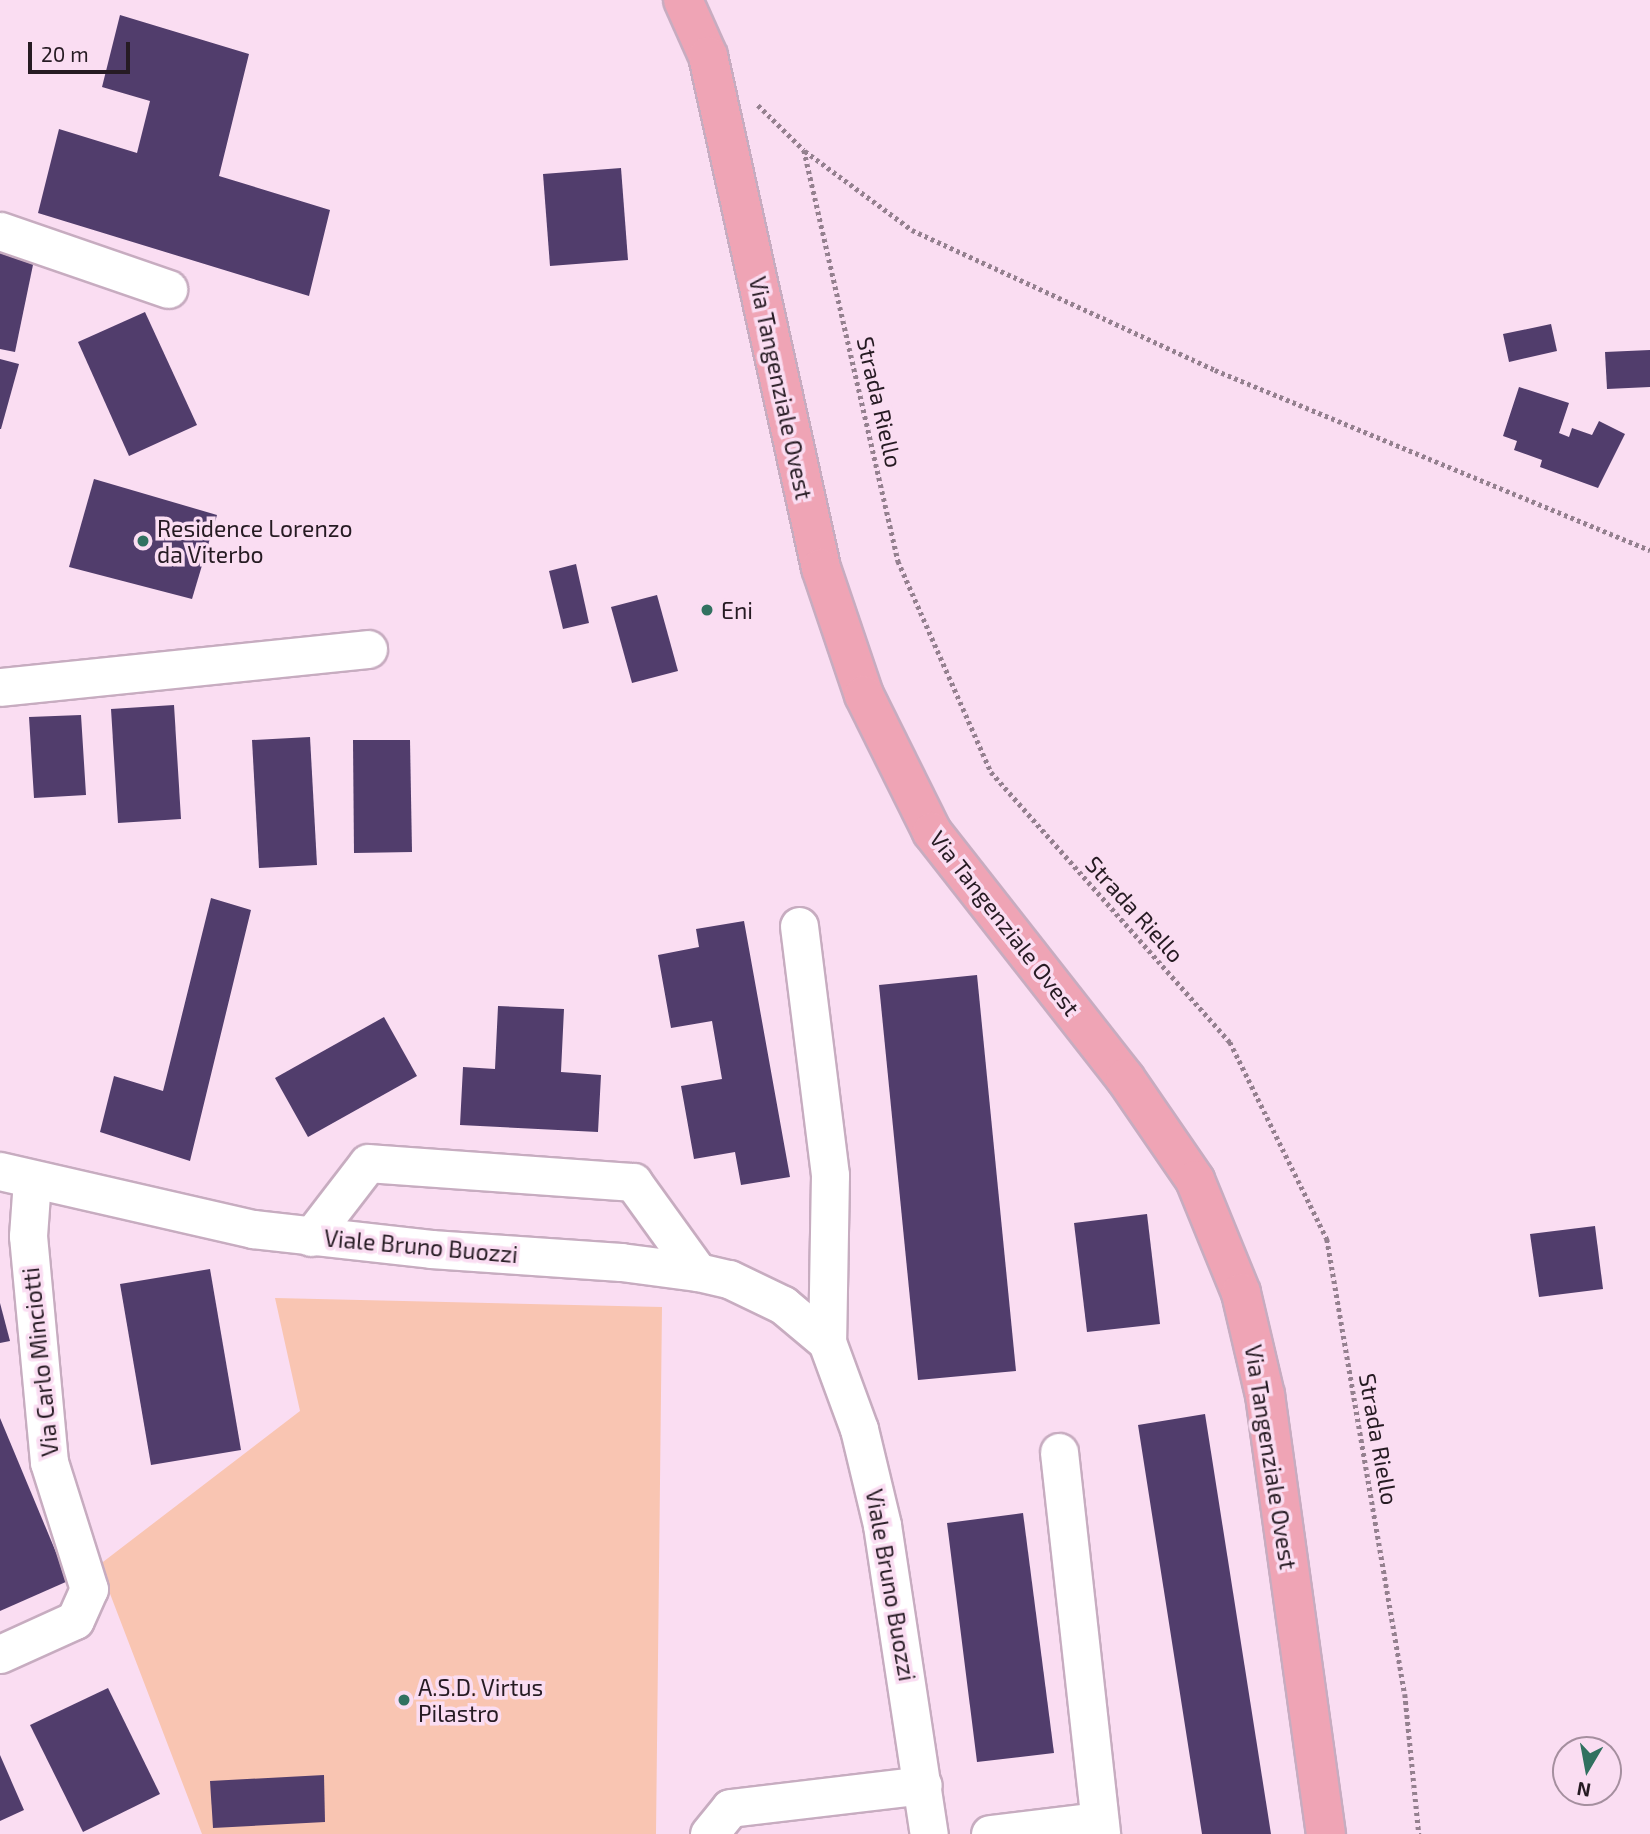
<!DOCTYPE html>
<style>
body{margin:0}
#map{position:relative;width:1650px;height:1834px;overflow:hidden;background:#faddf2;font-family:"Exo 2",sans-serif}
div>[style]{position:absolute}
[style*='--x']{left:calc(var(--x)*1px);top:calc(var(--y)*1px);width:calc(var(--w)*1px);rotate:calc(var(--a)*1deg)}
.green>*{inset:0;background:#f9c5b2}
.building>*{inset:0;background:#513d6c}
.path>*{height:4.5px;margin-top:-2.25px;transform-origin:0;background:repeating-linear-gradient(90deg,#94808f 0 3.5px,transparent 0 7px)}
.roads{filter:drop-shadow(2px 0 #c7acc0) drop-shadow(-2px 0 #c7acc0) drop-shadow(0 2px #c7acc0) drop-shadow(0 -2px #c7acc0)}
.minor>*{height:37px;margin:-18.5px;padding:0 18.5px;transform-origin:18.5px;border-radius:18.5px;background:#fff}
.major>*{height:38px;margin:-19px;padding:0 19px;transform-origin:19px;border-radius:19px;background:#efa4b5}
.dots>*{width:19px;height:19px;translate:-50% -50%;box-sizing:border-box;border:4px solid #faddf2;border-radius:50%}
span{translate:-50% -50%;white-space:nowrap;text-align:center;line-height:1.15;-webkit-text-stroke:7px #faddf2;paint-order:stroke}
.street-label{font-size:23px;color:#261b23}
.poi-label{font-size:23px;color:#261b23}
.left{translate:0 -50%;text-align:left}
.north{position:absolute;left:1552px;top:1736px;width:70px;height:70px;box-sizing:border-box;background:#faddf2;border:2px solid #a58f9f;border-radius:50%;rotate:190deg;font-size:19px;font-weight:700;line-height:28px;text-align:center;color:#261b23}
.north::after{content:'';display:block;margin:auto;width:24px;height:32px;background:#317160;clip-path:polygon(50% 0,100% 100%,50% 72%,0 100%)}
.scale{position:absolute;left:28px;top:42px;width:102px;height:32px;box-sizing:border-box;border:4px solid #261b23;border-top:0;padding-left:9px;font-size:21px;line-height:24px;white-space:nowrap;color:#261b23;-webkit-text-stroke:5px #faddf2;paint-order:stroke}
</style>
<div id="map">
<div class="green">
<i style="clip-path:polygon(275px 1298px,662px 1307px,656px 1834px,202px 1834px,99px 1565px,300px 1411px)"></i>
</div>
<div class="building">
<i style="clip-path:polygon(120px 15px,249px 54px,219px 176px,330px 210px,309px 296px,38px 213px,59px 129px,137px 153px,150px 101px,102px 87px)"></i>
<i style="clip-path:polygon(621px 168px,628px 260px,550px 266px,543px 174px)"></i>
<i style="clip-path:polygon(0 252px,34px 260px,15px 352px,0 349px)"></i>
<i style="clip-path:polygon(145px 312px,197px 425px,129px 456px,78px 342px)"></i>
<i style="clip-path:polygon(1551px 324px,1557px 351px,1509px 362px,1503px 334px)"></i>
<i style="clip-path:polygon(1650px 350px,1650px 387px,1607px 389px,1605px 352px)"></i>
<i style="clip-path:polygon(0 359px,19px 364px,1px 429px,0 429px)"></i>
<i style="clip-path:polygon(1519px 387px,1569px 403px,1559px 433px,1569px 437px,1572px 428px,1592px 435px,1599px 421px,1625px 434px,1598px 488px,1540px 467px,1542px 460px,1514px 450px,1517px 441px,1503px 436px)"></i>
<i style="clip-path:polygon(94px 479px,217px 515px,192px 599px,69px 567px)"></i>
<i style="clip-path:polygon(576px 564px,589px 623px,563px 629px,549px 571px)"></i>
<i style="clip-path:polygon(657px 595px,678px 671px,632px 683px,611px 607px)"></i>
<i style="clip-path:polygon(174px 705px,181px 819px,118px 823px,111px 709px)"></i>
<i style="clip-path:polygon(81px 715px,86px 795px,34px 798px,29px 717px)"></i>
<i style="clip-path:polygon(310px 737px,317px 865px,259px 868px,252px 740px)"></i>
<i style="clip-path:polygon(353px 740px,410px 740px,412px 852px,354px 853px)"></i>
<i style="clip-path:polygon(211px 898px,251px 910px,190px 1161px,100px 1132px,114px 1076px,163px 1091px)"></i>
<i style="clip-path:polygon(744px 921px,790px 1177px,741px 1185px,735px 1152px,694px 1159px,681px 1086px,722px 1079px,712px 1021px,671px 1028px,658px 955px,699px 947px,696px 929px)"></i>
<i style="clip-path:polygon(977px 975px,1016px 1371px,918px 1380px,879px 985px)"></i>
<i style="clip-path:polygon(498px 1006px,564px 1009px,561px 1072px,601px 1075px,598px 1132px,460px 1125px,463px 1067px,495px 1069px)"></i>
<i style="clip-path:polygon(384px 1017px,417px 1076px,308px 1137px,275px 1078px)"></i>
<i style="clip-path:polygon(1147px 1214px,1160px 1324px,1087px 1332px,1074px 1223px)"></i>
<i style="clip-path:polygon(1595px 1226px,1603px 1289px,1539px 1297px,1530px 1234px)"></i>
<i style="clip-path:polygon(210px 1269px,241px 1450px,151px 1465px,120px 1284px)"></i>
<i style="clip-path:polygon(0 1303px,10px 1341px,0 1343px)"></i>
<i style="clip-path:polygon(1205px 1414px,1271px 1834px,1202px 1834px,1138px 1425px)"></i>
<i style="clip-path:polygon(0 1418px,68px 1581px,0 1611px)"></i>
<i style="clip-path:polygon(1023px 1513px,1054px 1753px,977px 1762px,947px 1523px)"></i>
<i style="clip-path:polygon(108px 1688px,160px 1794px,83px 1832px,30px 1725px)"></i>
<i style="clip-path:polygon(0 1755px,24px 1810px,0 1821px)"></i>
<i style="clip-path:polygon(324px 1775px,325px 1822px,213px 1828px,210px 1781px)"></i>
</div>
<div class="path">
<i style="--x:758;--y:105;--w:64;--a:44.4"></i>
<i style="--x:804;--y:150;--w:422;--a:77.1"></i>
<i style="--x:898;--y:561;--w:231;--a:66.2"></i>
<i style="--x:991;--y:772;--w:361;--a:48.5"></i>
<i style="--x:1230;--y:1042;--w:220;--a:63.8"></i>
<i style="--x:1327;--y:1239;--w:462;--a:80.3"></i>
<i style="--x:1405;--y:1694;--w:141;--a:84.3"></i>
<i style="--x:805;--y:151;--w:133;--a:36.4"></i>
<i style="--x:912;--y:230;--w:334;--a:24.8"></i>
<i style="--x:1215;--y:370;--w:471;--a:22.5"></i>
</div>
<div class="roads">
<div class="minor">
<i style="--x:0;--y:231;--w:178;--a:19"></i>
<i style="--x:0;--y:687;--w:370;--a:-5.9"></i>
<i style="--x:799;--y:926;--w:251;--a:82.9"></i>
<i style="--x:830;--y:1175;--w:167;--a:91"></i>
<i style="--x:0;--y:1171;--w:260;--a:12.9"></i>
<i style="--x:253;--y:1229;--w:179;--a:6.4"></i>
<i style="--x:431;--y:1249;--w:190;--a:3.9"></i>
<i style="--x:621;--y:1262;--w:78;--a:7.4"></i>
<i style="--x:698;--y:1272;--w:32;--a:13"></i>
<i style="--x:729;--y:1279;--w:60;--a:25.7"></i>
<i style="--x:783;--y:1305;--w:57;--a:40.1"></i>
<i style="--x:827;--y:1342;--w:93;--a:69.8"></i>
<i style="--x:859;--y:1429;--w:99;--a:76.5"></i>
<i style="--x:882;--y:1525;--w:313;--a:81.4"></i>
<i style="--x:311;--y:1237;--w:93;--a:-52.4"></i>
<i style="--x:368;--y:1163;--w:266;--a:4.1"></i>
<i style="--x:633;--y:1182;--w:111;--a:54.2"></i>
<i style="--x:1059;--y:1452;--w:384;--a:83.7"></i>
<i style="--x:0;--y:1654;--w:82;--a:-24.4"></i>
<i style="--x:75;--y:1620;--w:34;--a:-66"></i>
<i style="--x:89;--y:1589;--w:133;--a:-107.5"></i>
<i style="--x:49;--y:1462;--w:227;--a:-95.3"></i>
<i style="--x:28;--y:1236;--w:56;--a:-85.9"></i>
<i style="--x:709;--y:1834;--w:33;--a:-51"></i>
<i style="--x:730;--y:1808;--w:194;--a:-6.8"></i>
<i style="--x:990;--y:1834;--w:110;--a:-6.8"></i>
</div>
<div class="major">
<i style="--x:683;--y:0;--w:61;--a:65.9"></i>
<i style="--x:708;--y:56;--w:524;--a:77.55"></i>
<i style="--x:821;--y:568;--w:134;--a:71.3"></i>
<i style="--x:864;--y:695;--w:153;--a:63.6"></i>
<i style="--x:932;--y:832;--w:313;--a:51.9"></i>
<i style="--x:1125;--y:1078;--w:124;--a:55.5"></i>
<i style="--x:1195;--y:1180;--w:122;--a:67.8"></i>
<i style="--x:1241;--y:1293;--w:105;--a:76.8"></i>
<i style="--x:1265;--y:1395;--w:443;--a:82.1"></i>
</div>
</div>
<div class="dots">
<i style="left:143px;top:541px;background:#317160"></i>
<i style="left:707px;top:610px;background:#317160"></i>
<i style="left:404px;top:1700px;background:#317160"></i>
</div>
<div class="street-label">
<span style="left:781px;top:388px;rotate:78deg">Via Tangenziale Ovest</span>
<span style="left:880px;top:402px;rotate:77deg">Strada Riello</span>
<span style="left:1135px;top:909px;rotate:48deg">Strada Riello</span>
<span style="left:1005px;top:923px;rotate:52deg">Via Tangenziale Ovest</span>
<span style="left:421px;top:1246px;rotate:5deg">Viale Bruno Buozzi</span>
<span style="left:40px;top:1362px;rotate:-96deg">Via Carlo Minciotti</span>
<span style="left:1379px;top:1439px;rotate:80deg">Strada Riello</span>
<span style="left:1271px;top:1457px;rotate:81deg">Via Tangenziale Ovest</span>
<span style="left:891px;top:1585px;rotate:80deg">Viale Bruno Buozzi</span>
</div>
<div class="poi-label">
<span class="left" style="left:157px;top:541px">Residence Lorenzo<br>da Viterbo</span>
<span class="left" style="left:721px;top:610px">Eni</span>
<span class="left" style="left:418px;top:1700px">A.S.D. Virtus<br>Pilastro</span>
</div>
<div class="north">N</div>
<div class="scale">20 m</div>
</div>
